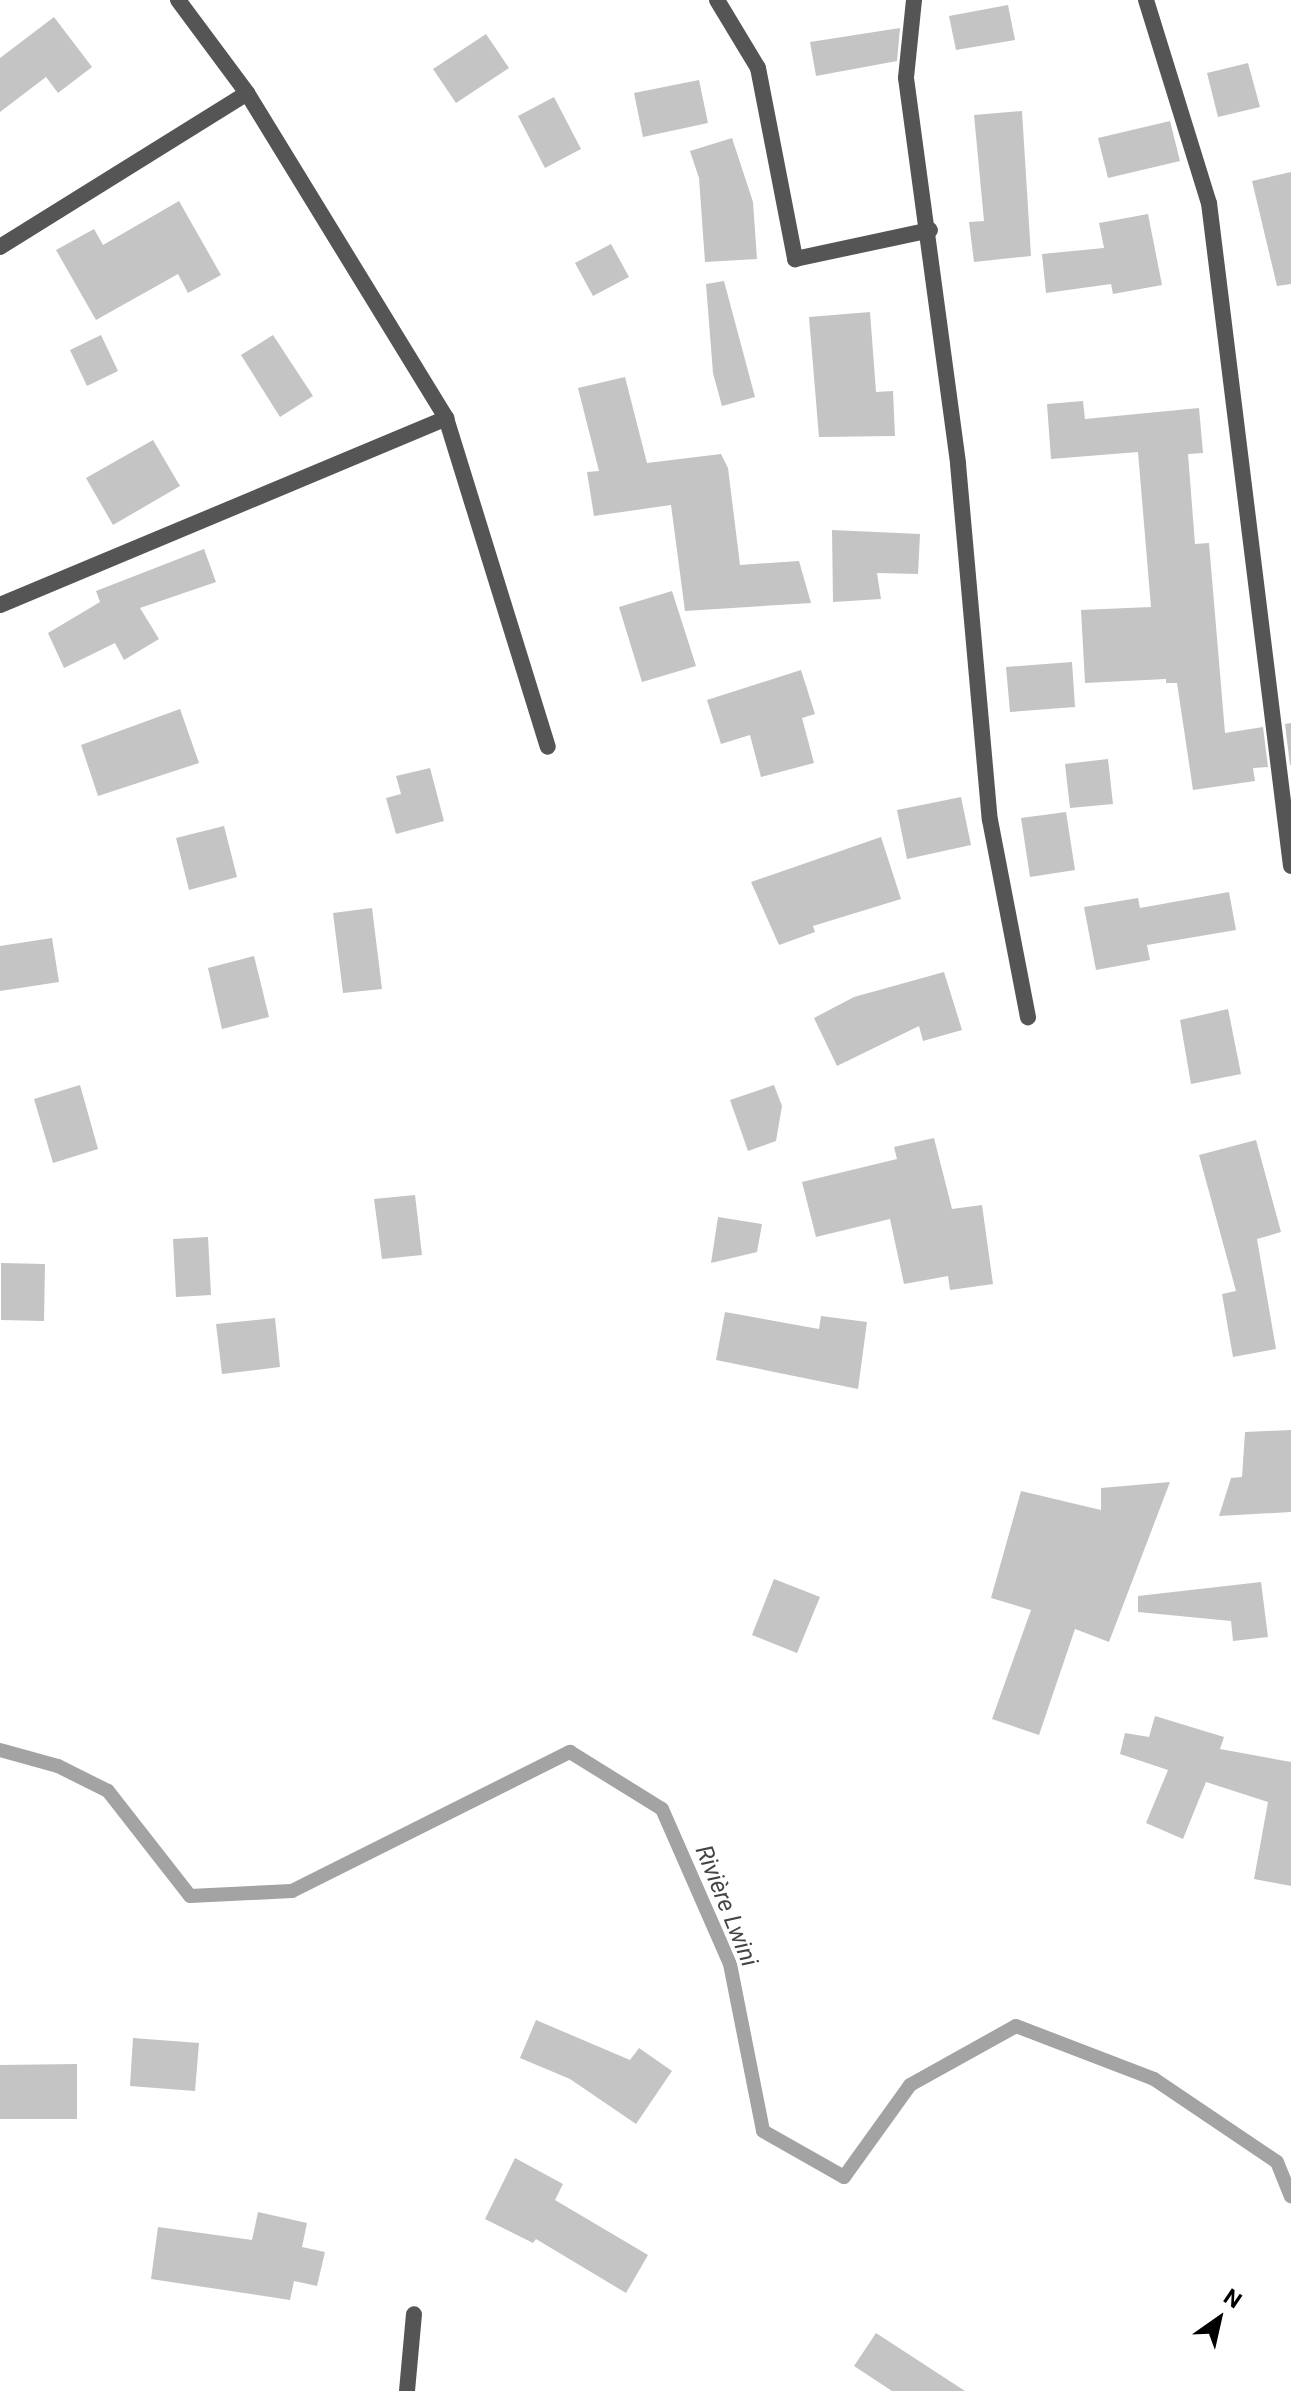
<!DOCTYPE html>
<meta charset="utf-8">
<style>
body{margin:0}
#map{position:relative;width:1291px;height:2391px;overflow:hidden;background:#fff;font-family:Roboto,sans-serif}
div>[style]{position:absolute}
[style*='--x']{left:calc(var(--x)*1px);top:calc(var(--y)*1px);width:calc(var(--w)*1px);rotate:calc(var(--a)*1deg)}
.stream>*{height:14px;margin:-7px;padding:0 7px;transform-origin:7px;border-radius:7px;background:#a3a3a3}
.building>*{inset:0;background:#c4c4c4}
.minor>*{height:16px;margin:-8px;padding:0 8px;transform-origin:8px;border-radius:8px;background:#555}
span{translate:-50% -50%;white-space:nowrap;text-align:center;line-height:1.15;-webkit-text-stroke:8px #fff;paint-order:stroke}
.water-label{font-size:24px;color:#444;font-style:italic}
.north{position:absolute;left:1179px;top:2279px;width:80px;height:80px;-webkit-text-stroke:6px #fff;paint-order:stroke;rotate:34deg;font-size:22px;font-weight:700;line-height:32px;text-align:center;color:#000}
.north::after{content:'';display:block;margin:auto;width:28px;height:36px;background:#000;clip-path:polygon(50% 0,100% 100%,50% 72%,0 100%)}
</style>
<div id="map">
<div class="stream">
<i style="--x:0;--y:1750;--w:60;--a:15.4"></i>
<i style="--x:58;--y:1766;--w:56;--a:26.6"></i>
<i style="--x:108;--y:1791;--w:133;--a:52"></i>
<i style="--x:190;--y:1896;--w:102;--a:-2.8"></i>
<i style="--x:292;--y:1891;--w:311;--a:-26.6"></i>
<i style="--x:570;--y:1752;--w:108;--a:31.8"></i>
<i style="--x:662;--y:1809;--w:169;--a:66.3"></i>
<i style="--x:730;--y:1964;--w:170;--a:78.8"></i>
<i style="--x:763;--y:2131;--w:93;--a:29.6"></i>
<i style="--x:844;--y:2177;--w:113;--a:-54.3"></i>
<i style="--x:910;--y:2085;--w:121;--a:-29.1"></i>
<i style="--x:1016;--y:2026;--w:148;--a:21"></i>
<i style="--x:1154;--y:2079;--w:148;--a:34"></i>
<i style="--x:1277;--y:2162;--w:37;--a:68"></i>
</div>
<div class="building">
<i style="clip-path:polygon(1008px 5px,1015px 40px,956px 50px,949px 16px)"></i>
<i style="clip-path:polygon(54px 17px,92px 67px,58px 93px,46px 77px,0 112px,0 58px)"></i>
<i style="clip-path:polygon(900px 28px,897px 61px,816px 76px,810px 42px)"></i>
<i style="clip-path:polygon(486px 34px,509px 68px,456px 103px,433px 69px)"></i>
<i style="clip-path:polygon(1248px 63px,1260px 107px,1218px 117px,1207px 73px)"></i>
<i style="clip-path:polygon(699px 80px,708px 123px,643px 137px,634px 93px)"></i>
<i style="clip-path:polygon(554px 97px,581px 149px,545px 168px,518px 116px)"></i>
<i style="clip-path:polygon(1022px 111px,1031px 256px,974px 262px,969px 222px,984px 221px,974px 115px)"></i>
<i style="clip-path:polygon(1170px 121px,1180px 161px,1108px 178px,1098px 138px)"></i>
<i style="clip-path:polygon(732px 138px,753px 202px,757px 259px,705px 262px,699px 178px,690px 151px)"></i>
<i style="clip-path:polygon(1291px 172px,1291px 284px,1277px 286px,1252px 181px)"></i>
<i style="clip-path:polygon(179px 201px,221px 275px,188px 293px,178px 274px,96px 320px,56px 250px,94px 229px,103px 245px)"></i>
<i style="clip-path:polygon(1148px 214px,1162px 285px,1113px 294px,1111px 284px,1046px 293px,1042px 254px,1104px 248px,1099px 223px)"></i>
<i style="clip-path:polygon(611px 244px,629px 277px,593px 296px,575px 263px)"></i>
<i style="clip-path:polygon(724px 281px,755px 397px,722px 406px,713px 373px,706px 284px)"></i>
<i style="clip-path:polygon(870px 312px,876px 392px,893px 391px,895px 436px,819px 437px,809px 317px)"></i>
<i style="clip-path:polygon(101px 335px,118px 371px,87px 386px,70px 350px)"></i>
<i style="clip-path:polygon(273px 335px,313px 396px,280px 417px,241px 355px)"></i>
<i style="clip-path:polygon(625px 377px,647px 463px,721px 454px,728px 468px,740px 565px,799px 561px,811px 603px,685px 611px,671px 505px,594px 516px,587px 472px,599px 471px,578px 388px)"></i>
<i style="clip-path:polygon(1083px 401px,1085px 419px,1199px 408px,1203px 453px,1188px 454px,1195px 544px,1209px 543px,1225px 733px,1263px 727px,1268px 767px,1253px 768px,1255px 781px,1193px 790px,1177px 683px,1166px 683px,1166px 679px,1085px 683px,1081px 610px,1151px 607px,1138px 452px,1051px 459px,1047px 404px)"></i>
<i style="clip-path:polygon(153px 440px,180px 486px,113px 525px,86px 478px)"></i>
<i style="clip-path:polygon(832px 530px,920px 534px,918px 574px,877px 573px,881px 599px,833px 602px)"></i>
<i style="clip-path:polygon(204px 549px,216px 582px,140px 608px,159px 639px,124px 660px,115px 643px,64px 668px,48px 633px,100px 602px,96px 591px)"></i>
<i style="clip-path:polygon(672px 591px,696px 666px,642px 682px,619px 607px)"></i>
<i style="clip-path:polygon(1072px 662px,1075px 707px,1010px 712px,1006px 667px)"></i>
<i style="clip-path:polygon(801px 670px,815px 714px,802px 718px,814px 763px,761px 777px,750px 735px,721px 744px,707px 700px)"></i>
<i style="clip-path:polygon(180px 709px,199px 763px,98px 796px,81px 745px)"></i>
<i style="clip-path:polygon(1291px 723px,1291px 765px,1290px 765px,1285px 724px)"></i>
<i style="clip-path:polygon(1108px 759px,1113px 804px,1070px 808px,1065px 764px)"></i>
<i style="clip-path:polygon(430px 768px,444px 821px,396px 834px,386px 798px,401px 794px,396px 776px)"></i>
<i style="clip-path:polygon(961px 797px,971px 845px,907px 859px,897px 810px)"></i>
<i style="clip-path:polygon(1066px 812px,1075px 870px,1030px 877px,1021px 818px)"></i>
<i style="clip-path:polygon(224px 826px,237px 877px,189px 890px,176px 838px)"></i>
<i style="clip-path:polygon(881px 837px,901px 899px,813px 926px,815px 932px,779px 945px,751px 882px)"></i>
<i style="clip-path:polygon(1229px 892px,1236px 930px,1147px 945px,1150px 960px,1096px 970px,1084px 907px,1138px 898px,1140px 908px)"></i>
<i style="clip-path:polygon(372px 908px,382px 989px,343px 993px,333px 913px)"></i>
<i style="clip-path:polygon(52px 938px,59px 982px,0 991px,0 946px)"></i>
<i style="clip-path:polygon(254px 956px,269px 1017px,222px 1029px,208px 968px)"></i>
<i style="clip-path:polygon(944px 972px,962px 1030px,923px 1041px,919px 1026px,837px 1066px,814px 1018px,854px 997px)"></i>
<i style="clip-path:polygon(1228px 1009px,1241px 1074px,1191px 1084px,1180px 1020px)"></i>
<i style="clip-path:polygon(80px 1085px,98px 1149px,53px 1163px,34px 1099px)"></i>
<i style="clip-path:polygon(774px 1085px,782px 1106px,776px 1141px,748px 1151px,730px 1100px)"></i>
<i style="clip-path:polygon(934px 1138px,952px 1209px,982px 1205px,993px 1284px,950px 1290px,948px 1276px,904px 1284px,890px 1219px,816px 1237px,802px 1182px,897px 1159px,894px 1147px)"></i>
<i style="clip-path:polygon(1256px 1140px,1281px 1232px,1257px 1239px,1276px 1349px,1233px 1357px,1222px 1294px,1236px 1291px,1199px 1155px)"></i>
<i style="clip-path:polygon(415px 1195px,422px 1255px,382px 1259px,374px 1199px)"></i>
<i style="clip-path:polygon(718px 1217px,762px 1224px,757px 1252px,711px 1263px)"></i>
<i style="clip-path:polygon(208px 1237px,211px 1295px,176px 1297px,173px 1239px)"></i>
<i style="clip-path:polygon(1px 1263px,45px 1264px,44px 1321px,1px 1320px)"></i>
<i style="clip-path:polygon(725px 1312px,819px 1329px,821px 1316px,867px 1322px,858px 1389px,716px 1360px)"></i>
<i style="clip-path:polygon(275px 1318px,280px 1367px,222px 1374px,216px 1324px)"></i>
<i style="clip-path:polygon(1291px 1430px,1291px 1512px,1219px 1516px,1231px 1478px,1242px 1477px,1245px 1432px)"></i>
<i style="clip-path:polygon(1170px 1482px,1109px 1642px,1075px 1629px,1039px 1735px,992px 1719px,1031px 1610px,991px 1598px,1021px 1491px,1101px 1510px,1101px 1488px)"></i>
<i style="clip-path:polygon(774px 1579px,820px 1597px,797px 1653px,752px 1635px)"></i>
<i style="clip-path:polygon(1261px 1582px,1268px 1637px,1233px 1641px,1231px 1621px,1138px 1612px,1138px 1596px)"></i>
<i style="clip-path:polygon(1155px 1716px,1224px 1737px,1220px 1749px,1291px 1762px,1291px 1886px,1254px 1879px,1268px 1802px,1206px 1782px,1183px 1839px,1146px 1823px,1168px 1770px,1120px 1754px,1125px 1733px,1149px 1737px)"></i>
<i style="clip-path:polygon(536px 2020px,630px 2060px,639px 2048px,672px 2071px,636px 2124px,570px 2079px,520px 2058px)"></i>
<i style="clip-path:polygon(133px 2038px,199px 2043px,195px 2091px,130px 2086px)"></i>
<i style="clip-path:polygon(77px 2064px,77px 2119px,0 2119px,0 2065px)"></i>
<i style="clip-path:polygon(515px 2158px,563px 2184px,555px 2200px,648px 2255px,626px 2293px,536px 2239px,533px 2243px,485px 2219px)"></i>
<i style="clip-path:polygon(258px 2212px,307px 2223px,302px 2247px,325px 2252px,317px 2286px,294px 2281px,290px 2300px,151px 2279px,158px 2227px,252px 2240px)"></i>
<i style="clip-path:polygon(876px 2333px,965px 2391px,892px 2391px,854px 2366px)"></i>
</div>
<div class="minor">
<i style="--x:178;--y:0;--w:116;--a:53.4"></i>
<i style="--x:247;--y:93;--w:381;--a:58.5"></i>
<i style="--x:446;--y:418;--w:344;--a:72.8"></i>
<i style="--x:717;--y:0;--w:79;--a:58.9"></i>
<i style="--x:758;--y:68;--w:195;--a:79"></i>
<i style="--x:795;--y:259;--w:138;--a:-12.1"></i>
<i style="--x:914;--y:0;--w:78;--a:95.9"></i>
<i style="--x:906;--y:78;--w:389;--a:82.3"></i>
<i style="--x:958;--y:464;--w:357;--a:84.9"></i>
<i style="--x:990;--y:820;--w:201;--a:79.1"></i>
<i style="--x:1146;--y:0;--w:213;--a:72.8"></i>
<i style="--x:1209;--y:203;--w:668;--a:82.95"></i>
<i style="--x:0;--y:247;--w:291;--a:-31.9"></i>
<i style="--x:0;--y:605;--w:484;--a:-22.7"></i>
<i style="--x:407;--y:2391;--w:77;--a:-84.8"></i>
</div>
<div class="water-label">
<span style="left:726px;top:1906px;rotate:68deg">Rivière Lwini</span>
</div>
<div class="north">N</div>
</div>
